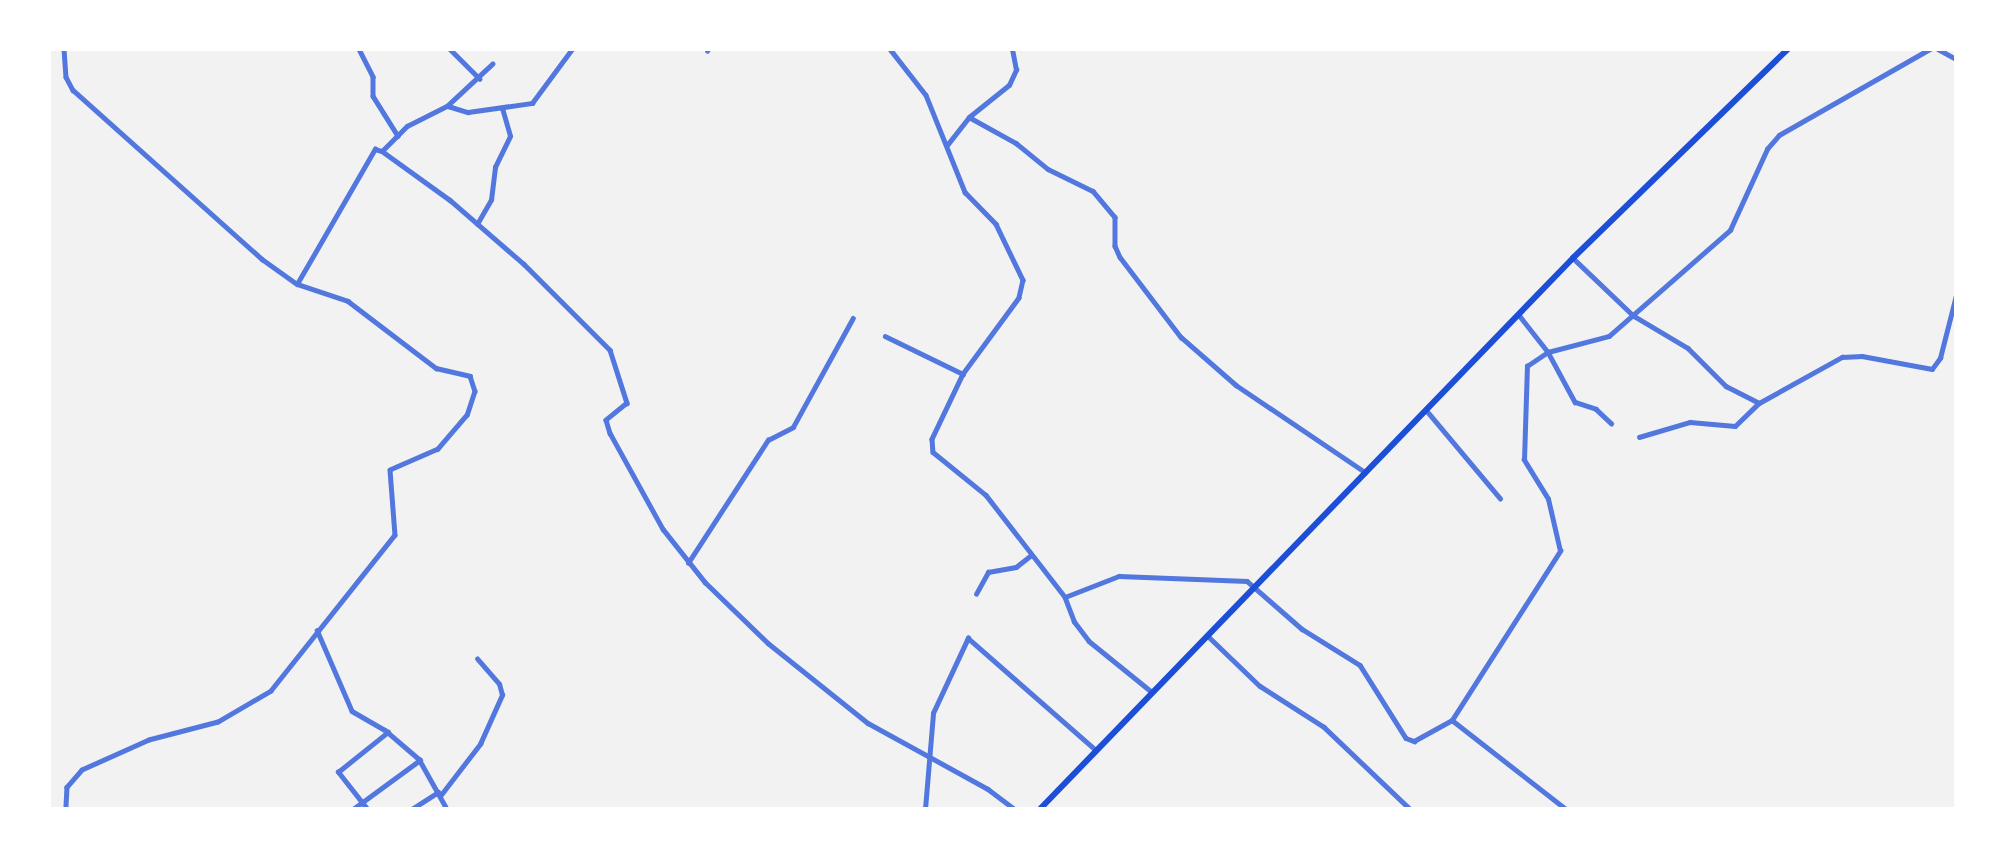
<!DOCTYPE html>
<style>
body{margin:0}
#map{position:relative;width:2005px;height:858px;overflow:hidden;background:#f2f2f2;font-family:"Public Sans",sans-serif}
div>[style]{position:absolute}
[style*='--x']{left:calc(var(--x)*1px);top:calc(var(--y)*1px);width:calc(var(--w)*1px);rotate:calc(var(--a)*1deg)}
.minor>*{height:4.5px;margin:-2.25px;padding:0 2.25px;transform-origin:2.25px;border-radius:2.25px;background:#5277de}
.secondary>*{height:6px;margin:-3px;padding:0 3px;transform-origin:3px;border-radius:3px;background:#1d4ed8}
span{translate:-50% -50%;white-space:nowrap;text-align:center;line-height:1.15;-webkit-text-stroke:6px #fff;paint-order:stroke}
.frame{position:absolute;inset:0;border:51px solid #fff;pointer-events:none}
</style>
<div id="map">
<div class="minor">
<i style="--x:64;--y:49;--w:28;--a:86"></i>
<i style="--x:66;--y:77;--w:15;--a:62"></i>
<i style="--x:73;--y:90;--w:254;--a:41.8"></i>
<i style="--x:262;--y:259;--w:43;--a:35.5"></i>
<i style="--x:297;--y:284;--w:54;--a:18.4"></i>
<i style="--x:348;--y:301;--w:111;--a:37.3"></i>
<i style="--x:436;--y:368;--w:35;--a:13"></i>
<i style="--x:470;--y:376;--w:16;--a:72"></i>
<i style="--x:475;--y:391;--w:25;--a:108"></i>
<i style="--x:467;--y:415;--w:45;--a:130.5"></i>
<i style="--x:438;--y:449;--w:52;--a:156.4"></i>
<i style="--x:390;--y:470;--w:65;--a:85.6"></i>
<i style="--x:395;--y:535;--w:199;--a:128.5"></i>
<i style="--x:271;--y:691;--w:61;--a:149.7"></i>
<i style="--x:218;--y:722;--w:71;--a:165.4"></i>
<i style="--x:149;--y:740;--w:73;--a:155.9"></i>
<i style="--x:82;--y:770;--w:23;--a:131"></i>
<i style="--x:67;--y:787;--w:22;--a:93"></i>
<i style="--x:359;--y:49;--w:31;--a:63"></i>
<i style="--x:373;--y:77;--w:19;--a:90"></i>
<i style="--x:373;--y:96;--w:47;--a:58"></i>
<i style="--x:450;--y:49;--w:42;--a:45"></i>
<i style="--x:890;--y:49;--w:58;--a:52"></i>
<i style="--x:926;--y:95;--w:105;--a:68.1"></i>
<i style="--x:965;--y:192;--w:45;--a:45.9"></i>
<i style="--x:996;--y:224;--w:62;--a:64.3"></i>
<i style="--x:1023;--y:280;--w:18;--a:103"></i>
<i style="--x:1019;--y:298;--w:94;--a:126.4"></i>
<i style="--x:963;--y:374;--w:72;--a:115.5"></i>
<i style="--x:932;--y:439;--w:13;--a:86"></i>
<i style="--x:933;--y:452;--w:68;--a:39.1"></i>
<i style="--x:986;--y:495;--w:129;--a:52.2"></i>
<i style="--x:1065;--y:597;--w:26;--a:69"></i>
<i style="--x:1074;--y:621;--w:25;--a:53"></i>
<i style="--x:1089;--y:641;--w:81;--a:39"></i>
<i style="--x:1938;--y:49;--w:21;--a:29"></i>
<i style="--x:707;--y:51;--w:2;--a:-63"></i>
<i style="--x:448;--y:106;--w:21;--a:17"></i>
<i style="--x:468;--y:112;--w:65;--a:-8"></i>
<i style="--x:532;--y:103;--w:67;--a:-53.5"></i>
<i style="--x:969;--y:117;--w:54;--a:29"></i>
<i style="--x:1016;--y:143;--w:41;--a:39.1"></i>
<i style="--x:1048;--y:169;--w:50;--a:26.1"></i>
<i style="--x:1093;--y:191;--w:34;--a:50"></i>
<i style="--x:1115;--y:217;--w:29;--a:90"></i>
<i style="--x:1115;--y:246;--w:12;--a:66"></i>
<i style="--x:1120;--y:257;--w:101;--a:52.7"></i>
<i style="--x:1181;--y:337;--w:73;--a:41.1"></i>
<i style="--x:1236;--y:385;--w:156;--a:34"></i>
<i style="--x:948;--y:144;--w:34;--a:-52"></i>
<i style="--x:969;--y:117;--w:51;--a:-38.7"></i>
<i style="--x:1009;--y:85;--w:17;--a:-65"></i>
<i style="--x:1016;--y:70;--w:21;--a:-101"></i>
<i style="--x:382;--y:151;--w:84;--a:35.8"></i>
<i style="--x:450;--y:200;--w:98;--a:40.9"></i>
<i style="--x:524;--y:264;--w:122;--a:45"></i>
<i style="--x:610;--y:350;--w:56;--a:72.2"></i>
<i style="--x:627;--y:403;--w:27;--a:141"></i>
<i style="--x:606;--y:420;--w:14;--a:73"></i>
<i style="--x:610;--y:433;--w:110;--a:61.1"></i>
<i style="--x:663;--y:529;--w:68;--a:51.6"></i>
<i style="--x:705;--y:582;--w:88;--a:44.1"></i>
<i style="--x:768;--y:643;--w:128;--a:38.7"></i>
<i style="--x:868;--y:723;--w:137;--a:28.8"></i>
<i style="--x:988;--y:789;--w:34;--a:37"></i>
<i style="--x:477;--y:224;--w:28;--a:-60"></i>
<i style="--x:491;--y:200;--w:33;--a:-83"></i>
<i style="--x:495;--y:167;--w:34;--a:-64"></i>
<i style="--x:510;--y:136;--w:29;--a:-106"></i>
<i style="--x:1573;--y:258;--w:84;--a:43.6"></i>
<i style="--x:1634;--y:316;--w:63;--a:30.7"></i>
<i style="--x:1688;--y:348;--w:54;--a:45"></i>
<i style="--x:1726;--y:386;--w:37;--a:27"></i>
<i style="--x:1759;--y:403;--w:95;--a:-29"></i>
<i style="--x:1842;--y:357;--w:20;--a:-3"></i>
<i style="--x:1862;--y:356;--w:71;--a:10.5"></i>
<i style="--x:1932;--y:369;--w:14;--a:-54"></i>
<i style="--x:1940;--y:358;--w:65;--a:-75.7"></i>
<i style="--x:297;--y:284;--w:156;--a:-60"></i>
<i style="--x:375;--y:149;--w:7;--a:16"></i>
<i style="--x:382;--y:151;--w:35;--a:-45"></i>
<i style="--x:407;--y:126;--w:45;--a:-26.6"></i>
<i style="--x:447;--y:106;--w:62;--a:-43"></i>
<i style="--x:1519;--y:315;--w:47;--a:51.9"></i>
<i style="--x:1548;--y:352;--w:63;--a:-14.7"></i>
<i style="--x:1609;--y:336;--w:161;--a:-41.2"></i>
<i style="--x:1730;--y:230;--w:89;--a:-65.4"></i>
<i style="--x:1767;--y:149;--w:18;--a:-49"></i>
<i style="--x:1779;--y:135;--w:174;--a:-29.7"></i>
<i style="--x:885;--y:336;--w:87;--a:26"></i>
<i style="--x:1427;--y:411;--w:114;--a:50"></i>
<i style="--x:1639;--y:437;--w:53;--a:-16.4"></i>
<i style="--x:1690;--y:422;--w:45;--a:5.1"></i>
<i style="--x:1735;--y:426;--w:32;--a:-44"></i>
<i style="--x:688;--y:563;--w:147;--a:-57"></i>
<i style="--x:768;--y:440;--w:28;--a:-27"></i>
<i style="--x:793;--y:427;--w:124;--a:-61.2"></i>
<i style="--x:976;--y:594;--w:25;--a:-61"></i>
<i style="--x:988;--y:572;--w:28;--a:-10"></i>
<i style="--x:1016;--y:567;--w:18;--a:-38"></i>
<i style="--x:1065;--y:597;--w:58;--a:-21.3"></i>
<i style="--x:1119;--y:576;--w:128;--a:2.2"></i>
<i style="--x:1247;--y:581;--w:73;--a:41.1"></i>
<i style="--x:1302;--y:629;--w:68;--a:31.8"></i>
<i style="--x:1360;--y:665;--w:86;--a:57.8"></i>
<i style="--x:1406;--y:738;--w:9;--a:21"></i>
<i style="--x:1414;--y:741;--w:43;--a:-28.9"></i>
<i style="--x:1452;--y:720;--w:145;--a:38"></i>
<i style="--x:317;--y:630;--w:88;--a:66.6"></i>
<i style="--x:352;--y:711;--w:38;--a:30"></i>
<i style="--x:385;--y:730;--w:45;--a:40.5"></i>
<i style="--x:419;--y:759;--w:57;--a:60.8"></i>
<i style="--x:1208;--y:636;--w:72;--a:43.9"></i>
<i style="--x:1260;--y:686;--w:76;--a:32.6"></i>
<i style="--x:1324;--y:727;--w:119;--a:43.6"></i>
<i style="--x:1452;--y:720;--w:201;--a:-57.4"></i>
<i style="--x:1560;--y:551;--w:53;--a:-103"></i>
<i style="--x:1548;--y:499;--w:46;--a:-121.6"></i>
<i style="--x:1524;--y:460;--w:94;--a:-88.2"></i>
<i style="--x:1527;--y:366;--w:25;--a:-34"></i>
<i style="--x:1548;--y:352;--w:57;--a:61.6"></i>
<i style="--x:1575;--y:402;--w:22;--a:18"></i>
<i style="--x:1596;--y:409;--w:21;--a:43"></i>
<i style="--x:440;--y:796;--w:66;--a:-52.4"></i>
<i style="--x:480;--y:744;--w:54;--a:-65.8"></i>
<i style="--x:502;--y:695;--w:11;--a:-105"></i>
<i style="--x:499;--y:684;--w:33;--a:-131"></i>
<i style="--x:353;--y:809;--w:83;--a:-36.2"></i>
<i style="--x:367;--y:809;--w:47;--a:-128.1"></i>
<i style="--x:338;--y:772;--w:64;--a:-38.7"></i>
<i style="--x:412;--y:809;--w:31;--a:-33"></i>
<i style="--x:925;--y:809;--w:96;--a:-85.2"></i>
<i style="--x:933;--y:713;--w:83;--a:-65"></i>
<i style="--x:968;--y:638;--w:169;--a:41.2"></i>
</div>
<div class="secondary">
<i style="--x:1040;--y:809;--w:767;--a:-45.95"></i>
<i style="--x:1573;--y:258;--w:300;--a:-44.2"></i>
</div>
<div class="frame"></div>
</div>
